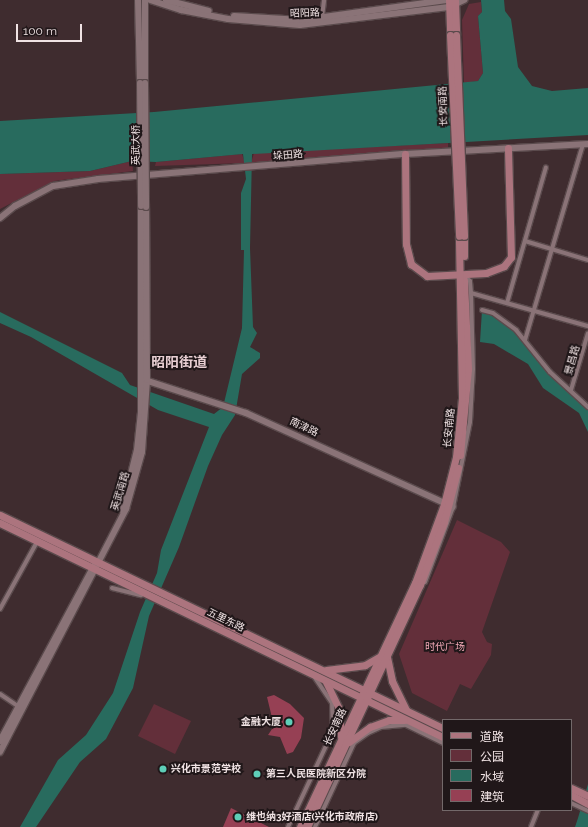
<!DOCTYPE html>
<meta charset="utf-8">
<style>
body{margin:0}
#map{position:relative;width:588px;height:827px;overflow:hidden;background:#3f2c2f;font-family:Raleway,"Noto Sans SC",sans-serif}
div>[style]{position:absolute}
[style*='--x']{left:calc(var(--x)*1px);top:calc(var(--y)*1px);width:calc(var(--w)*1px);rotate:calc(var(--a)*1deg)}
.green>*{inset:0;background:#632f3a}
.water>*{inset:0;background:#286b5e}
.building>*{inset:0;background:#964054}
.roads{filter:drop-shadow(1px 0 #5a4a4c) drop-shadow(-1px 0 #5a4a4c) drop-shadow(0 1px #5a4a4c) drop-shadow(0 -1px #5a4a4c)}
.street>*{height:4px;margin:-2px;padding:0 2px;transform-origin:2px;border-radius:2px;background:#8a7377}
.secondary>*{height:6px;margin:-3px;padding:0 3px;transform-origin:3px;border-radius:3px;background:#8a7377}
.primary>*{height:7px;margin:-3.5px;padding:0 3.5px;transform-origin:3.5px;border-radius:3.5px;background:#ac747e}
.bridges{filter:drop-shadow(1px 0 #5a4a4c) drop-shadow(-1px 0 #5a4a4c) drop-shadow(0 1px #5a4a4c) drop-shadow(0 -1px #5a4a4c)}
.secondary-bridge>*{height:6px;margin:-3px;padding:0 3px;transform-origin:3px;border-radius:3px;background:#8a7377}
.primary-bridge>*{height:7px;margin:-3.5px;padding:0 3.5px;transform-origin:3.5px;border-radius:3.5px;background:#ac747e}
.dots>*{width:11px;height:11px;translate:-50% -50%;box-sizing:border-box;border:2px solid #201719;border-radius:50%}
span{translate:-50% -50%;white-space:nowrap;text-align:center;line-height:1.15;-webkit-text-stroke:4px #201719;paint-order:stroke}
.street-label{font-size:10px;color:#f0e3e4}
.park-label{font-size:10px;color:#f6acba}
.poi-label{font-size:10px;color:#f0e3e4;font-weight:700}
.right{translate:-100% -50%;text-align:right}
.left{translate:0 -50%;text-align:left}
.district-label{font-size:14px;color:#e7ced2;font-weight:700}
.legend{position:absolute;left:442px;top:719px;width:130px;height:92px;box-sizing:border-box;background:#201719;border:1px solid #73696a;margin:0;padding:5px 7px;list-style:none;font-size:12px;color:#f0e3e4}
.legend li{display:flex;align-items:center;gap:8px;height:20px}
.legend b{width:20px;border:1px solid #73696a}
.scale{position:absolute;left:16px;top:24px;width:66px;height:18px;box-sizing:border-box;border:2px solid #f0e3e4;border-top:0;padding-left:5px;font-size:12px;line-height:14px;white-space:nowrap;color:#f0e3e4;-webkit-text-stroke:3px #201719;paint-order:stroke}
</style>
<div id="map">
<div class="green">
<i style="clip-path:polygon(481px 2px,482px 12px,478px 16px,483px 73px,478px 81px,464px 83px,462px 20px,469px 4px)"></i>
<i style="clip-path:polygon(448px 143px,448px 151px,251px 163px,254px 153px)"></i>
<i style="clip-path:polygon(242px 154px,245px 163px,155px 166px,156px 162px)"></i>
<i style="clip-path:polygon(132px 161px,133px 171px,54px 181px,0 209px,0 174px,90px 171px)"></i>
<i style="clip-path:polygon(457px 520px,501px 542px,510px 552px,482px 632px,487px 642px,492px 644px,491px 655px,471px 689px,460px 684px,447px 711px,412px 693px,399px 654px)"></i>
<i style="clip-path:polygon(154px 704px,191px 721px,175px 754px,138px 736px)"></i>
</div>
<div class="water">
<i style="clip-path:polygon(481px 0,504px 0,505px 11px,511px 19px,518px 67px,532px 86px,552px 91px,588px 88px,588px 135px,252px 154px,250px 248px,253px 327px,257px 333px,250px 347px,260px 353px,260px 358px,242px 374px,235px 415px,222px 435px,208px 466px,179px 547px,149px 616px,133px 688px,106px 739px,80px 762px,36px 827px,20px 827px,58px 760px,86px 735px,113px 693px,140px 612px,157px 573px,161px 550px,209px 427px,158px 410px,31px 337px,0 323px,0 312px,122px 373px,130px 385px,214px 414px,223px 407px,242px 328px,244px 250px,241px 250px,241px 193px,246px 179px,243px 154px,156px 162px,132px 161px,90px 171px,0 174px,0 121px,154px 112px,478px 81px,483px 73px,478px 16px,482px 12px)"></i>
<i style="clip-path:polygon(482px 310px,493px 313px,516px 330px,550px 372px,588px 407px,588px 432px,579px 413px,543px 388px,528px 364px,494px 344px,480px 342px)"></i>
<i style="clip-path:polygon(588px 784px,588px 827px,575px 827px,578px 818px)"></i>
</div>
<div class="building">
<i style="clip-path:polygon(274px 695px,290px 704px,304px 718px,301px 738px,293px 752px,287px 754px,280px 737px,268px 735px,274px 726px,267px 697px)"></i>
<i style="clip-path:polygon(231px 808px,269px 827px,223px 827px)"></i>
</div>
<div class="roads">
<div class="street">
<i style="--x:322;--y:17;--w:17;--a:-83"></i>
<i style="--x:525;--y:241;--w:66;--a:16.8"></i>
<i style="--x:471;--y:293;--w:122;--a:15.8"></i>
<i style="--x:507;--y:303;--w:141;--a:-74"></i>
<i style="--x:482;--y:310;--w:11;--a:15"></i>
<i style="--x:493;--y:313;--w:29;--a:36"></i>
<i style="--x:516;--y:330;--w:54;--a:51"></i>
<i style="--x:550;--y:372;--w:52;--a:42.6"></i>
<i style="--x:525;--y:340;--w:204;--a:-73.5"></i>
<i style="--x:571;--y:390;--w:59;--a:-73.4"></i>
<i style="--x:425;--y:582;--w:80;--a:-69.5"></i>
<i style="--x:453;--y:507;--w:87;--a:-78.7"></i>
<i style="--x:470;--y:422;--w:53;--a:-86.8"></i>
<i style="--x:473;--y:369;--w:76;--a:-91.5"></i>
<i style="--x:471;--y:293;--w:12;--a:-95"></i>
<i style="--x:470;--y:281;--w:8;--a:-135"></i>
<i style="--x:112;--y:588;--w:30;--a:14"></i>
<i style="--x:0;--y:609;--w:77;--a:-61.1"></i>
<i style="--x:0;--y:694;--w:22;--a:34"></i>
<i style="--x:571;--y:803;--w:19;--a:25"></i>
<i style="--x:288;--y:827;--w:106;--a:-64.9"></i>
<i style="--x:333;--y:731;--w:28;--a:-92"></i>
<i style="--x:332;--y:703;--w:30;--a:-124"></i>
<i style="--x:315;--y:827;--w:93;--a:-65.1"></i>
<i style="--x:354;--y:743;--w:17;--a:-36"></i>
<i style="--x:368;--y:733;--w:14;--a:-25"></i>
<i style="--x:381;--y:727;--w:25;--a:-5"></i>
<i style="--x:406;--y:725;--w:41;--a:25.9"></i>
<i style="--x:531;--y:827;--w:18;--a:-68"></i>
</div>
<div class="secondary">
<i style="--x:138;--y:0;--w:83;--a:88.6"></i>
<i style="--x:145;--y:0;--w:83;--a:90"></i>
<i style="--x:150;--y:0;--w:33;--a:18"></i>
<i style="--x:181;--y:10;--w:48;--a:10.8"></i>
<i style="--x:228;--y:19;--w:72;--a:4.8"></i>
<i style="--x:300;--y:25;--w:150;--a:-6.9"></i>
<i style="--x:449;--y:7;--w:17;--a:-25"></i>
<i style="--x:166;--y:0;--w:44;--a:14.3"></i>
<i style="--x:234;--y:16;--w:68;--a:3.4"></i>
<i style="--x:302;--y:20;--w:146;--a:-7.9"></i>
<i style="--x:0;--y:218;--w:19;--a:-39"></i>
<i style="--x:15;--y:206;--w:43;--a:-27.8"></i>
<i style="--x:53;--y:186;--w:46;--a:-8.8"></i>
<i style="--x:98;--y:179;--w:308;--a:-4.7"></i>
<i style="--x:405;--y:154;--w:183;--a:-3.1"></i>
<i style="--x:145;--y:380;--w:106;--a:18.1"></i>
<i style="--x:246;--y:413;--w:227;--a:24.4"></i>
<i style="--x:122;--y:510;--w:62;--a:-76"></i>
<i style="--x:137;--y:450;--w:38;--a:-84"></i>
<i style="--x:141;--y:412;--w:206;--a:-90"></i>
<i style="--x:0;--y:741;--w:201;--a:-61.8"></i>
<i style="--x:0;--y:752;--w:274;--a:-62.6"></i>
<i style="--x:126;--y:509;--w:59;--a:-74.3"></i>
<i style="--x:142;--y:452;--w:72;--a:-86"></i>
<i style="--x:147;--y:380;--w:173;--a:-90.3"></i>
</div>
<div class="primary">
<i style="--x:449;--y:0;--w:35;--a:88"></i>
<i style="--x:455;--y:0;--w:35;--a:88"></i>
<i style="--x:405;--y:154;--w:90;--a:89.4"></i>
<i style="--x:406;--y:244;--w:21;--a:76"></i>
<i style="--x:411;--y:264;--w:20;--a:37"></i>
<i style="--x:427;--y:276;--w:59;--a:-2.9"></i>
<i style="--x:486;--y:273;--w:19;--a:-21"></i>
<i style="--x:504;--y:266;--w:11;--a:-52"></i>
<i style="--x:511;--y:257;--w:109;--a:-91.6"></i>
<i style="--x:464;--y:236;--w:20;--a:90"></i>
<i style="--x:460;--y:455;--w:86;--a:-84.7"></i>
<i style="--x:468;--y:369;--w:89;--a:-92.6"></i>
<i style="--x:0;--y:515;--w:492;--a:25.7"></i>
<i style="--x:0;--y:523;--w:492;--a:25.8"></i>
<i style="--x:387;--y:657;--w:25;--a:78"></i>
<i style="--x:392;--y:681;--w:32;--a:64"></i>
<i style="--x:326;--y:670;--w:39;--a:-7"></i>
<i style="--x:365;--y:665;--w:16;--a:-30"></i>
<i style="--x:326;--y:682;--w:30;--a:64"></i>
<i style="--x:339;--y:709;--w:27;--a:86"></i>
<i style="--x:349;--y:742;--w:26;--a:-36"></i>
<i style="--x:370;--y:727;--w:20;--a:-20"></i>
<i style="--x:389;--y:720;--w:15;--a:0"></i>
<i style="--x:571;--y:788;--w:19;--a:25"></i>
<i style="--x:571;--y:795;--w:19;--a:28"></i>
<i style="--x:300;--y:827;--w:270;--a:-64.8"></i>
<i style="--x:415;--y:583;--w:84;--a:-69.8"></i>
<i style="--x:444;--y:504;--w:49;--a:-75.7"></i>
<i style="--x:456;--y:457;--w:59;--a:-84.2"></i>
<i style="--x:462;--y:398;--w:162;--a:-91.1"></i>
<i style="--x:307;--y:827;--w:267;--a:-65"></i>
<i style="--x:420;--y:585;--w:67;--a:-69.1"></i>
<i style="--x:444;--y:522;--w:56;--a:-75.5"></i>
</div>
</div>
<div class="bridges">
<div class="secondary-bridge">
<i style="--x:140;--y:83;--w:123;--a:89.5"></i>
<i style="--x:145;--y:83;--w:124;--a:89.5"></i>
</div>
<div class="primary-bridge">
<i style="--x:450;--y:35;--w:201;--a:87.4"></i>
<i style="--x:456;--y:35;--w:201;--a:87.7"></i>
</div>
</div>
<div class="dots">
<i style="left:289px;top:722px;background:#5eceb8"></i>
<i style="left:163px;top:769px;background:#5eceb8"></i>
<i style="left:257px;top:774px;background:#5eceb8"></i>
<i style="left:238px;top:817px;background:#5eceb8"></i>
</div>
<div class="street-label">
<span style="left:305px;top:13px;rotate:-2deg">昭阳路</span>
<span style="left:443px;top:106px;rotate:-92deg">长安南路</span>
<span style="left:136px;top:145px;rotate:-90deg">英武大桥</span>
<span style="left:288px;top:155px;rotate:-5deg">垛田路</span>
<span style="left:572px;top:360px;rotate:-74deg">景昌路</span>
<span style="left:304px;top:427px;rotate:25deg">南津路</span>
<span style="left:449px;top:428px;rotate:-84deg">长安南路</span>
<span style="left:120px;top:491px;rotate:-73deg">英武南路</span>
<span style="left:226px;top:620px;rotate:26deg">五里东路</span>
<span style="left:335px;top:727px;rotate:-65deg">长安南路</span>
</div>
<div class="park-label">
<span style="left:445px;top:647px">时代广场</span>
</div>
<div class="poi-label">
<span class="right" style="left:281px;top:722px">金融大厦</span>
<span class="left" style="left:171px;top:769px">兴化市景范学校</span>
<span class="left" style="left:266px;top:774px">第三人民医院新区分院</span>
<span class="left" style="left:246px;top:817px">维也纳3好酒店(兴化市政府店)</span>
</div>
<div class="district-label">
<span style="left:179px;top:362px">昭阳街道</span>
</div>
<ul class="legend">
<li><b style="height:5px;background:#ac747e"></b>道路</li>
<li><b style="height:11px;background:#632f3a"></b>公园</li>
<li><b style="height:11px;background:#286b5e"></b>水域</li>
<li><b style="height:11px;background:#964054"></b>建筑</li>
</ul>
<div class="scale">100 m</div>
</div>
